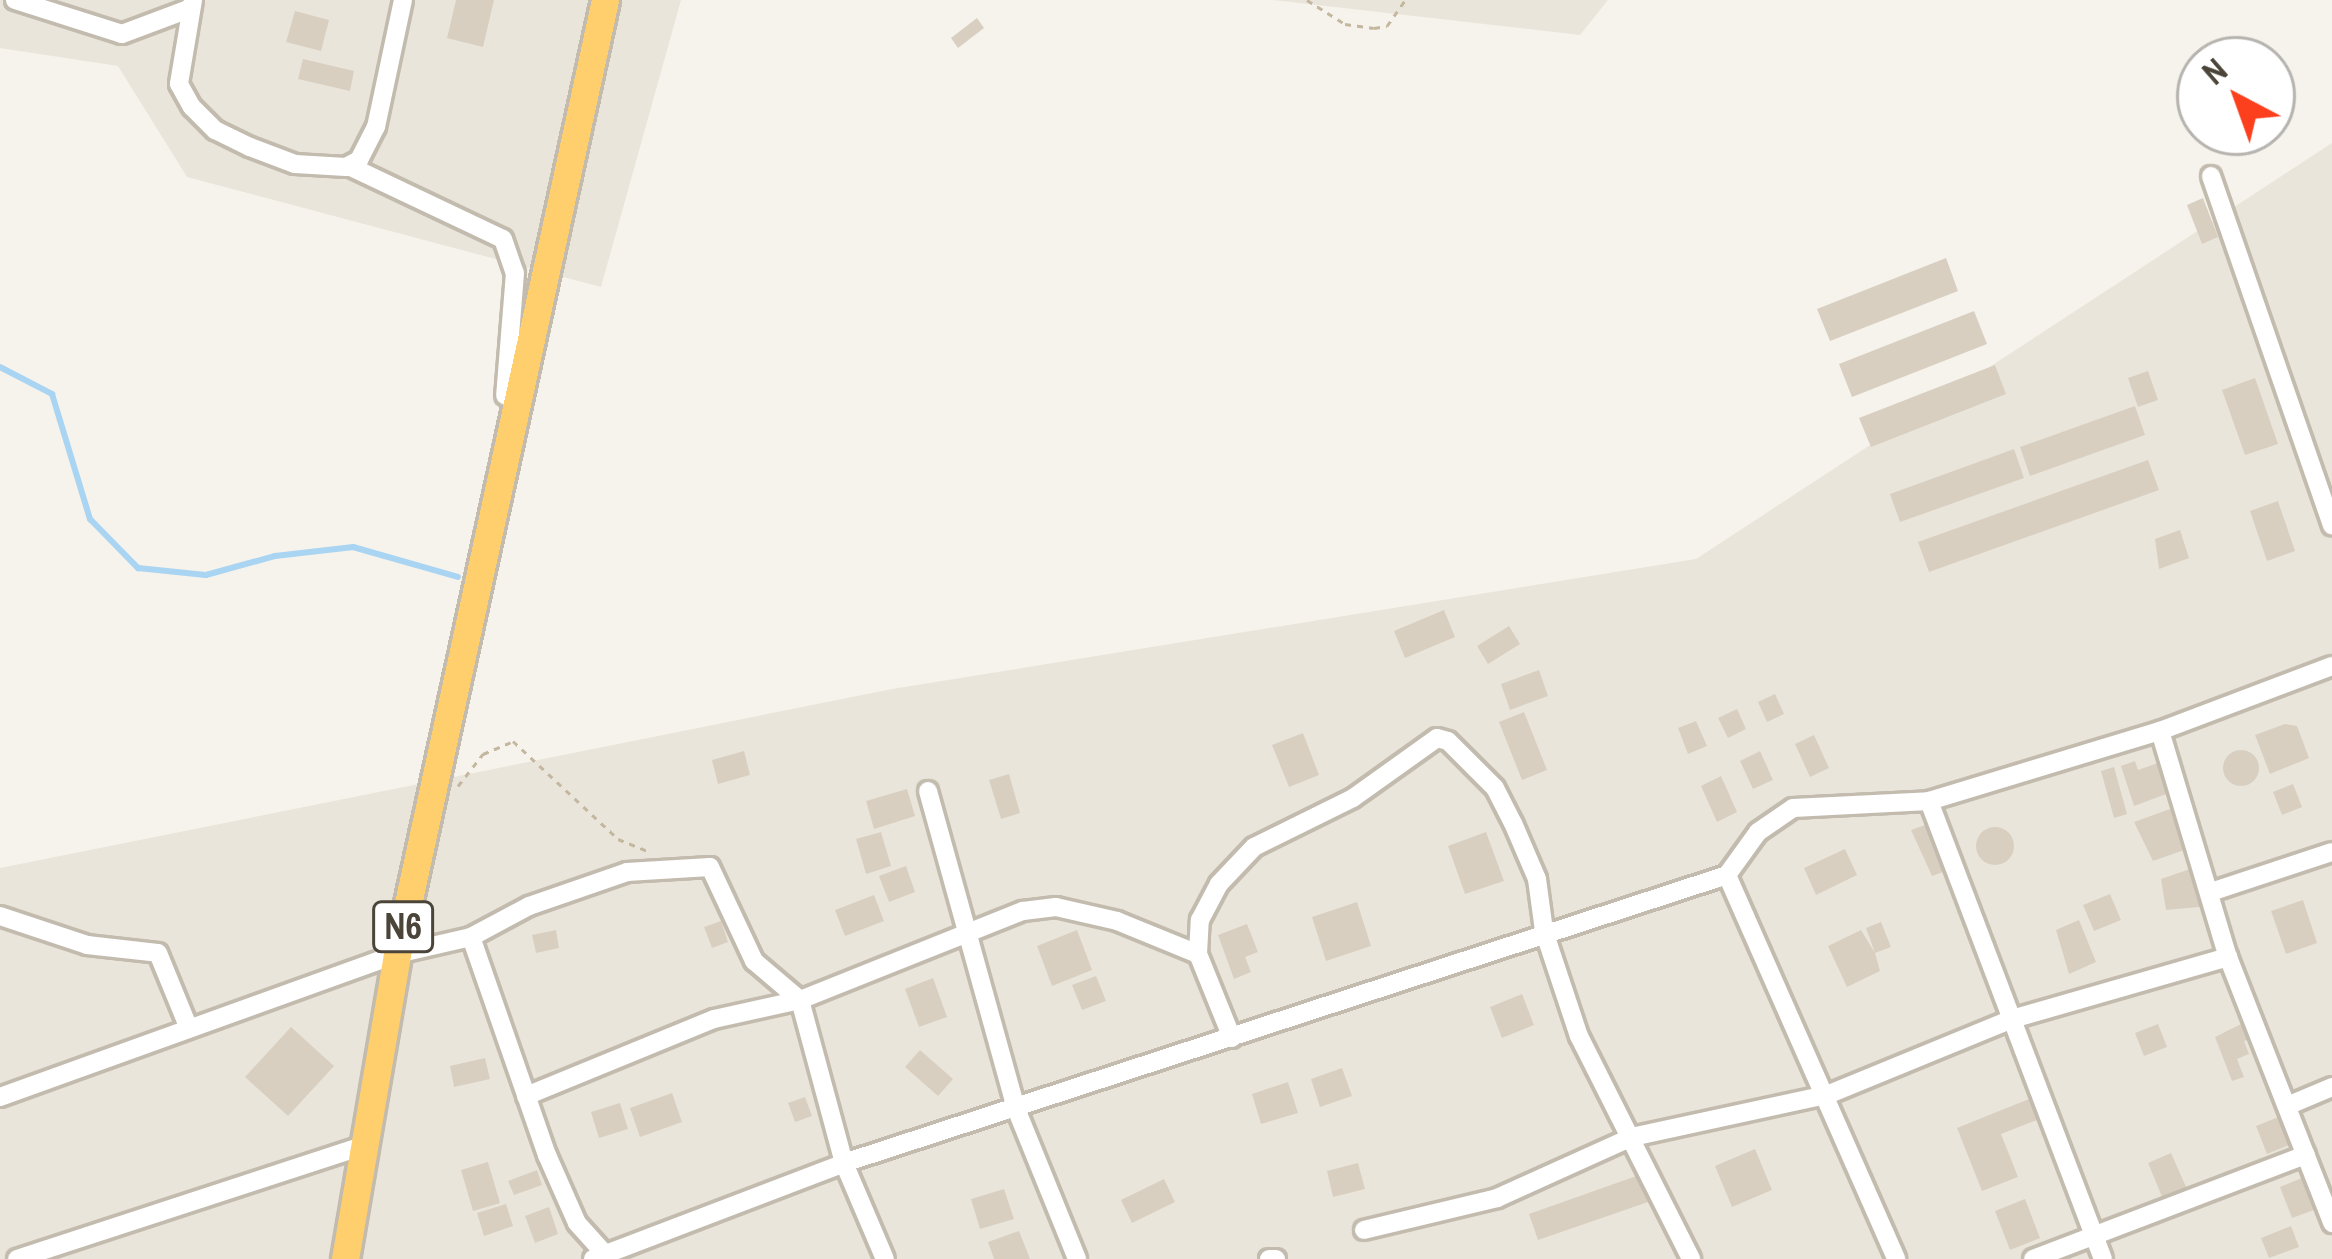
<!DOCTYPE html>
<style>
body{margin:0}
#map{position:relative;width:2332px;height:1259px;overflow:hidden;background:#f6f3ec;font-family:"Archivo Narrow",sans-serif}
div>[style]{position:absolute}
[style*='--x']{left:calc(var(--x)*1px);top:calc(var(--y)*1px);width:calc(var(--w)*1px);rotate:calc(var(--a)*1deg)}
.residential>*{inset:0;background:#eae5da}
.stream>*{height:6px;margin:-3px;padding:0 3px;transform-origin:3px;border-radius:3px;background:#a9d4f2}
.building>*{inset:0;background:#d8cfc1}
.round{border-radius:50%}
.path>*{height:3px;margin-top:-1.5px;transform-origin:0;background:repeating-linear-gradient(90deg,#c4b79f 0 6px,transparent 0 12px)}
.roads{filter:drop-shadow(3px 0 #c2bbae) drop-shadow(-3px 0 #c2bbae) drop-shadow(0 3px #c2bbae) drop-shadow(0 -3px #c2bbae)}
.minor>*{height:18px;margin:-9px;padding:0 9px;transform-origin:9px;border-radius:9px;background:#fff}
.highway>*{height:27px;margin:-13.5px;padding:0 13.5px;transform-origin:13.5px;border-radius:13.5px;background:#ffcf6e}
span{translate:-50% -50%;white-space:nowrap;text-align:center;line-height:1.15;-webkit-text-stroke:9px #fff;paint-order:stroke}
.shield-label span{padding:3px 9px;background:#fff;border:3px solid;border-radius:9px;-webkit-text-stroke-width:0}
.shield-label{font-size:36px;color:#4b4439;font-weight:700}
.north{position:absolute;left:2176px;top:36px;width:120px;height:120px;box-sizing:border-box;background:#fff;border:3px solid #b7b4b0;border-radius:50%;rotate:319deg;font-size:33px;font-weight:700;line-height:48px;text-align:center;color:#4b4439}
.north::after{content:'';display:block;margin:auto;width:42px;height:54px;background:#fc3f1d;clip-path:polygon(50% 0,100% 100%,50% 72%,0 100%)}
</style>
<div id="map">
<div class="residential">
<i style="clip-path:polygon(0 0,681px 0,601px 287px,187px 177px,118px 66px,0 48px)"></i>
<i style="clip-path:polygon(1273px 0,1608px 0,1580px 35px)"></i>
<i style="clip-path:polygon(2332px 143px,2332px 1259px,0 1259px,0 868px,892px 689px,1696px 559px)"></i>
</div>
<div class="stream">
<i style="--x:0;--y:367;--w:59;--a:27.4"></i>
<i style="--x:52;--y:394;--w:131;--a:73.1"></i>
<i style="--x:90;--y:519;--w:69;--a:45.6"></i>
<i style="--x:138;--y:568;--w:68;--a:5.9"></i>
<i style="--x:206;--y:575;--w:72;--a:-15.4"></i>
<i style="--x:275;--y:556;--w:79;--a:-6.6"></i>
<i style="--x:353;--y:547;--w:109;--a:15.9"></i>
</div>
<div class="building">
<i style="clip-path:polygon(456px 0,494px 0,483px 47px,447px 38px)"></i>
<i style="clip-path:polygon(295px 11px,329px 20px,321px 51px,286px 42px)"></i>
<i style="clip-path:polygon(977px 18px,984px 28px,958px 48px,951px 38px)"></i>
<i style="clip-path:polygon(303px 59px,354px 71px,350px 91px,298px 79px)"></i>
<i style="clip-path:polygon(2203px 198px,2218px 237px,2202px 244px,2187px 205px)"></i>
<i style="clip-path:polygon(1946px 258px,1958px 291px,1830px 341px,1817px 309px)"></i>
<i style="clip-path:polygon(1974px 311px,1987px 344px,1852px 397px,1839px 364px)"></i>
<i style="clip-path:polygon(1995px 365px,2006px 394px,1871px 447px,1859px 418px)"></i>
<i style="clip-path:polygon(2148px 371px,2158px 400px,2138px 407px,2128px 378px)"></i>
<i style="clip-path:polygon(2255px 378px,2278px 444px,2245px 455px,2222px 390px)"></i>
<i style="clip-path:polygon(2135px 406px,2145px 435px,2030px 476px,2020px 447px)"></i>
<i style="clip-path:polygon(2014px 449px,2024px 478px,1900px 522px,1890px 494px)"></i>
<i style="clip-path:polygon(2148px 460px,2159px 490px,1929px 572px,1918px 542px)"></i>
<i style="clip-path:polygon(2278px 501px,2295px 551px,2267px 561px,2250px 511px)"></i>
<i style="clip-path:polygon(2180px 530px,2189px 558px,2159px 569px,2155px 539px)"></i>
<i style="clip-path:polygon(1444px 610px,1455px 637px,1405px 658px,1394px 631px)"></i>
<i style="clip-path:polygon(1509px 626px,1520px 644px,1488px 664px,1477px 646px)"></i>
<i style="clip-path:polygon(1539px 670px,1548px 696px,1510px 710px,1501px 684px)"></i>
<i style="clip-path:polygon(1775px 694px,1784px 714px,1767px 722px,1758px 702px)"></i>
<i style="clip-path:polygon(1737px 709px,1746px 729px,1728px 738px,1718px 718px)"></i>
<i style="clip-path:polygon(1524px 712px,1547px 770px,1522px 780px,1499px 722px)"></i>
<i style="clip-path:polygon(1696px 721px,1707px 746px,1688px 754px,1678px 728px)"></i>
<i style="clip-path:polygon(2285px 724px,2297px 726px,2309px 758px,2270px 774px,2255px 735px)"></i>
<i style="clip-path:polygon(1303px 733px,1319px 775px,1289px 787px,1272px 745px)"></i>
<i style="clip-path:polygon(1814px 735px,1829px 768px,1810px 777px,1795px 744px)"></i>
<i class="round" style="left:2223px;top:750px;width:36px;height:36px"></i>
<i style="clip-path:polygon(744px 751px,750px 775px,718px 784px,712px 760px)"></i>
<i style="clip-path:polygon(1760px 751px,1773px 780px,1753px 789px,1740px 761px)"></i>
<i style="clip-path:polygon(2135px 761px,2138px 770px,2158px 763px,2169px 793px,2134px 806px,2121px 766px)"></i>
<i style="clip-path:polygon(2114px 767px,2127px 814px,2114px 818px,2101px 771px)"></i>
<i style="clip-path:polygon(1009px 774px,1020px 813px,1001px 819px,989px 780px)"></i>
<i style="clip-path:polygon(1721px 776px,1737px 812px,1717px 822px,1701px 786px)"></i>
<i style="clip-path:polygon(2293px 784px,2302px 807px,2282px 815px,2273px 792px)"></i>
<i style="clip-path:polygon(907px 789px,915px 816px,874px 829px,866px 801px)"></i>
<i style="clip-path:polygon(2170px 809px,2190px 848px,2153px 861px,2134px 822px)"></i>
<i style="clip-path:polygon(1928px 824px,1943px 872px,1932px 876px,1911px 830px)"></i>
<i class="round" style="left:1976px;top:827px;width:38px;height:38px"></i>
<i style="clip-path:polygon(881px 832px,891px 866px,866px 874px,856px 839px)"></i>
<i style="clip-path:polygon(1486px 832px,1504px 881px,1465px 894px,1448px 846px)"></i>
<i style="clip-path:polygon(1845px 849px,1857px 875px,1816px 895px,1804px 868px)"></i>
<i style="clip-path:polygon(906px 866px,915px 892px,889px 902px,879px 876px)"></i>
<i style="clip-path:polygon(2196px 867px,2210px 906px,2166px 910px,2161px 879px)"></i>
<i style="clip-path:polygon(2110px 894px,2121px 920px,2094px 931px,2083px 905px)"></i>
<i style="clip-path:polygon(874px 895px,884px 921px,845px 936px,835px 910px)"></i>
<i style="clip-path:polygon(2303px 900px,2317px 943px,2286px 954px,2271px 911px)"></i>
<i style="clip-path:polygon(1357px 902px,1371px 946px,1326px 961px,1312px 917px)"></i>
<i style="clip-path:polygon(2079px 920px,2096px 962px,2069px 974px,2056px 930px)"></i>
<i style="clip-path:polygon(721px 921px,728px 942px,712px 948px,704px 927px)"></i>
<i style="clip-path:polygon(1881px 922px,1891px 947px,1875px 953px,1880px 971px,1847px 987px,1828px 946px,1861px 930px,1875px 953px,1866px 928px)"></i>
<i style="clip-path:polygon(1247px 924px,1258px 952px,1245px 957px,1251px 972px,1234px 979px,1218px 935px)"></i>
<i style="clip-path:polygon(556px 930px,559px 948px,536px 953px,532px 935px)"></i>
<i style="clip-path:polygon(1077px 930px,1092px 970px,1052px 986px,1037px 946px)"></i>
<i style="clip-path:polygon(1096px 976px,1106px 1001px,1082px 1010px,1072px 985px)"></i>
<i style="clip-path:polygon(933px 978px,947px 1017px,919px 1027px,905px 989px)"></i>
<i style="clip-path:polygon(1522px 994px,1534px 1025px,1502px 1038px,1490px 1007px)"></i>
<i style="clip-path:polygon(2247px 1021px,2254px 1038px,2244px 1041px,2249px 1054px,2237px 1059px,2244px 1077px,2232px 1081px,2215px 1037px)"></i>
<i style="clip-path:polygon(2158px 1024px,2167px 1047px,2144px 1056px,2135px 1033px)"></i>
<i style="clip-path:polygon(291px 1027px,334px 1066px,288px 1116px,245px 1077px)"></i>
<i style="clip-path:polygon(920px 1050px,953px 1079px,938px 1096px,905px 1067px)"></i>
<i style="clip-path:polygon(485px 1058px,490px 1079px,454px 1087px,450px 1066px)"></i>
<i style="clip-path:polygon(1342px 1068px,1352px 1096px,1320px 1107px,1311px 1079px)"></i>
<i style="clip-path:polygon(1288px 1082px,1298px 1113px,1261px 1124px,1252px 1094px)"></i>
<i style="clip-path:polygon(672px 1093px,682px 1122px,640px 1137px,630px 1108px)"></i>
<i style="clip-path:polygon(805px 1097px,812px 1116px,795px 1122px,788px 1103px)"></i>
<i style="clip-path:polygon(2034px 1097px,2042px 1118px,2001px 1134px,2018px 1177px,1982px 1191px,1957px 1128px)"></i>
<i style="clip-path:polygon(620px 1103px,628px 1129px,599px 1138px,591px 1112px)"></i>
<i style="clip-path:polygon(2281px 1116px,2292px 1144px,2267px 1154px,2256px 1126px)"></i>
<i style="clip-path:polygon(1755px 1149px,1772px 1190px,1732px 1207px,1715px 1166px)"></i>
<i style="clip-path:polygon(2171px 1153px,2187px 1189px,2163px 1199px,2148px 1163px)"></i>
<i style="clip-path:polygon(488px 1162px,500px 1203px,473px 1211px,461px 1170px)"></i>
<i style="clip-path:polygon(1358px 1163px,1365px 1189px,1333px 1197px,1327px 1171px)"></i>
<i style="clip-path:polygon(537px 1170px,542px 1185px,514px 1195px,508px 1181px)"></i>
<i style="clip-path:polygon(1642px 1174px,1651px 1201px,1538px 1240px,1529px 1214px)"></i>
<i style="clip-path:polygon(2302px 1178px,2314px 1210px,2292px 1218px,2280px 1187px)"></i>
<i style="clip-path:polygon(1164px 1179px,1175px 1202px,1132px 1223px,1121px 1200px)"></i>
<i style="clip-path:polygon(1004px 1189px,1014px 1219px,980px 1229px,971px 1199px)"></i>
<i style="clip-path:polygon(2025px 1199px,2040px 1238px,2010px 1250px,1995px 1211px)"></i>
<i style="clip-path:polygon(506px 1204px,513px 1226px,484px 1236px,477px 1213px)"></i>
<i style="clip-path:polygon(549px 1207px,558px 1234px,535px 1243px,525px 1216px)"></i>
<i style="clip-path:polygon(2291px 1226px,2299px 1247px,2269px 1258px,2261px 1238px)"></i>
<i style="clip-path:polygon(1019px 1231px,1030px 1259px,994px 1259px,988px 1242px)"></i>
</div>
<div class="path">
<i style="--x:1307;--y:0;--w:45;--a:32.3"></i>
<i style="--x:1345;--y:24;--w:29;--a:8"></i>
<i style="--x:1374;--y:28;--w:13;--a:-9"></i>
<i style="--x:1387;--y:26;--w:32;--a:-55"></i>
<i style="--x:458;--y:786;--w:41;--a:-52"></i>
<i style="--x:483;--y:754;--w:33;--a:-23"></i>
<i style="--x:513;--y:741;--w:144;--a:43"></i>
<i style="--x:618;--y:839;--w:35;--a:22"></i>
</div>
<div class="roads">
<div class="minor">
<i style="--x:15;--y:0;--w:112;--a:17.6"></i>
<i style="--x:122;--y:34;--w:74;--a:-20.6"></i>
<i style="--x:193;--y:0;--w:85;--a:99.5"></i>
<i style="--x:179;--y:84;--w:26;--a:61"></i>
<i style="--x:192;--y:107;--w:33;--a:45"></i>
<i style="--x:215;--y:130;--w:39;--a:26"></i>
<i style="--x:250;--y:147;--w:48;--a:20.7"></i>
<i style="--x:295;--y:164;--w:51;--a:3.4"></i>
<i style="--x:346;--y:167;--w:15;--a:-28"></i>
<i style="--x:359;--y:160;--w:37;--a:-63"></i>
<i style="--x:376;--y:127;--w:130;--a:-78"></i>
<i style="--x:349;--y:166;--w:170;--a:25.4"></i>
<i style="--x:503;--y:239;--w:36;--a:71"></i>
<i style="--x:515;--y:273;--w:123;--a:94.6"></i>
<i style="--x:2211;--y:176;--w:370;--a:70.9"></i>
<i style="--x:2160;--y:731;--w:236;--a:73.3"></i>
<i style="--x:2228;--y:957;--w:286;--a:68.6"></i>
<i style="--x:928;--y:791;--w:332;--a:74.5"></i>
<i style="--x:1017;--y:1111;--w:160;--a:67.9"></i>
<i style="--x:1929;--y:801;--w:490;--a:69.2"></i>
<i style="--x:1727;--y:875;--w:420;--a:66.2"></i>
<i style="--x:2211;--y:892;--w:127;--a:-18.3"></i>
<i style="--x:0;--y:916;--w:92;--a:18.4"></i>
<i style="--x:87;--y:945;--w:71;--a:6.4"></i>
<i style="--x:158;--y:953;--w:79;--a:67.7"></i>
<i style="--x:471;--y:937;--w:231;--a:70.8"></i>
<i style="--x:547;--y:1155;--w:74;--a:66.2"></i>
<i style="--x:577;--y:1223;--w:42;--a:47.9"></i>
<i style="--x:1232;--y:1038;--w:91;--a:-112"></i>
<i style="--x:1198;--y:954;--w:34;--a:-87"></i>
<i style="--x:1200;--y:920;--w:41;--a:-62.2"></i>
<i style="--x:1219;--y:884;--w:51;--a:-46.6"></i>
<i style="--x:1254;--y:847;--w:110;--a:-26.3"></i>
<i style="--x:1353;--y:798;--w:103;--a:-35.5"></i>
<i style="--x:1437;--y:738;--w:11;--a:15"></i>
<i style="--x:1448;--y:741;--w:66;--a:45"></i>
<i style="--x:1495;--y:788;--w:39;--a:63"></i>
<i style="--x:1513;--y:823;--w:61;--a:66.8"></i>
<i style="--x:1537;--y:879;--w:52;--a:82.3"></i>
<i style="--x:1544;--y:931;--w:111;--a:71.6"></i>
<i style="--x:1579;--y:1036;--w:250;--a:63.3"></i>
<i style="--x:526;--y:1096;--w:203;--a:-22.3"></i>
<i style="--x:714;--y:1019;--w:88;--a:-12.5"></i>
<i style="--x:800;--y:1000;--w:240;--a:-21.8"></i>
<i style="--x:1023;--y:911;--w:33;--a:-7"></i>
<i style="--x:1056;--y:907;--w:63;--a:12.9"></i>
<i style="--x:1117;--y:921;--w:87;--a:22.2"></i>
<i style="--x:0;--y:1097;--w:422;--a:-19.8"></i>
<i style="--x:397;--y:954;--w:76;--a:-12.9"></i>
<i style="--x:471;--y:937;--w:66;--a:-28.1"></i>
<i style="--x:529;--y:906;--w:104;--a:-19.1"></i>
<i style="--x:627;--y:872;--w:83;--a:-3.4"></i>
<i style="--x:710;--y:867;--w:104;--a:64.9"></i>
<i style="--x:754;--y:961;--w:60;--a:40.3"></i>
<i style="--x:800;--y:1000;--w:169;--a:74.9"></i>
<i style="--x:844;--y:1163;--w:104;--a:66.9"></i>
<i style="--x:2287;--y:1106;--w:49;--a:-22.9"></i>
<i style="--x:1364;--y:1230;--w:137;--a:-13.5"></i>
<i style="--x:1497;--y:1198;--w:148;--a:-24.3"></i>
<i style="--x:1632;--y:1137;--w:199;--a:-12.2"></i>
<i style="--x:1827;--y:1095;--w:200;--a:-22.3"></i>
<i style="--x:2012;--y:1019;--w:225;--a:-16"></i>
<i style="--x:17;--y:1259;--w:363;--a:-18.1"></i>
<i style="--x:593;--y:1259;--w:269;--a:-20.9"></i>
<i style="--x:844;--y:1163;--w:929;--a:-18.06"></i>
<i style="--x:1727;--y:875;--w:53;--a:-54.2"></i>
<i style="--x:1758;--y:832;--w:42;--a:-34.4"></i>
<i style="--x:1793;--y:808;--w:136;--a:-2.9"></i>
<i style="--x:1929;--y:801;--w:241;--a:-16.9"></i>
<i style="--x:2160;--y:731;--w:184;--a:-20.7"></i>
<i style="--x:1269;--y:1259;--w:7;--a:0"></i>
<i style="--x:2033;--y:1259;--w:292;--a:-20.9"></i>
</div>
<div class="highway">
<i style="--x:345;--y:1259;--w:309;--a:-80.3"></i>
<i style="--x:397;--y:954;--w:976;--a:-77.7"></i>
</div>
</div>
<div class="shield-label">
<span style="left:403px;top:927px">N6</span>
</div>
<div class="north">N</div>
</div>
